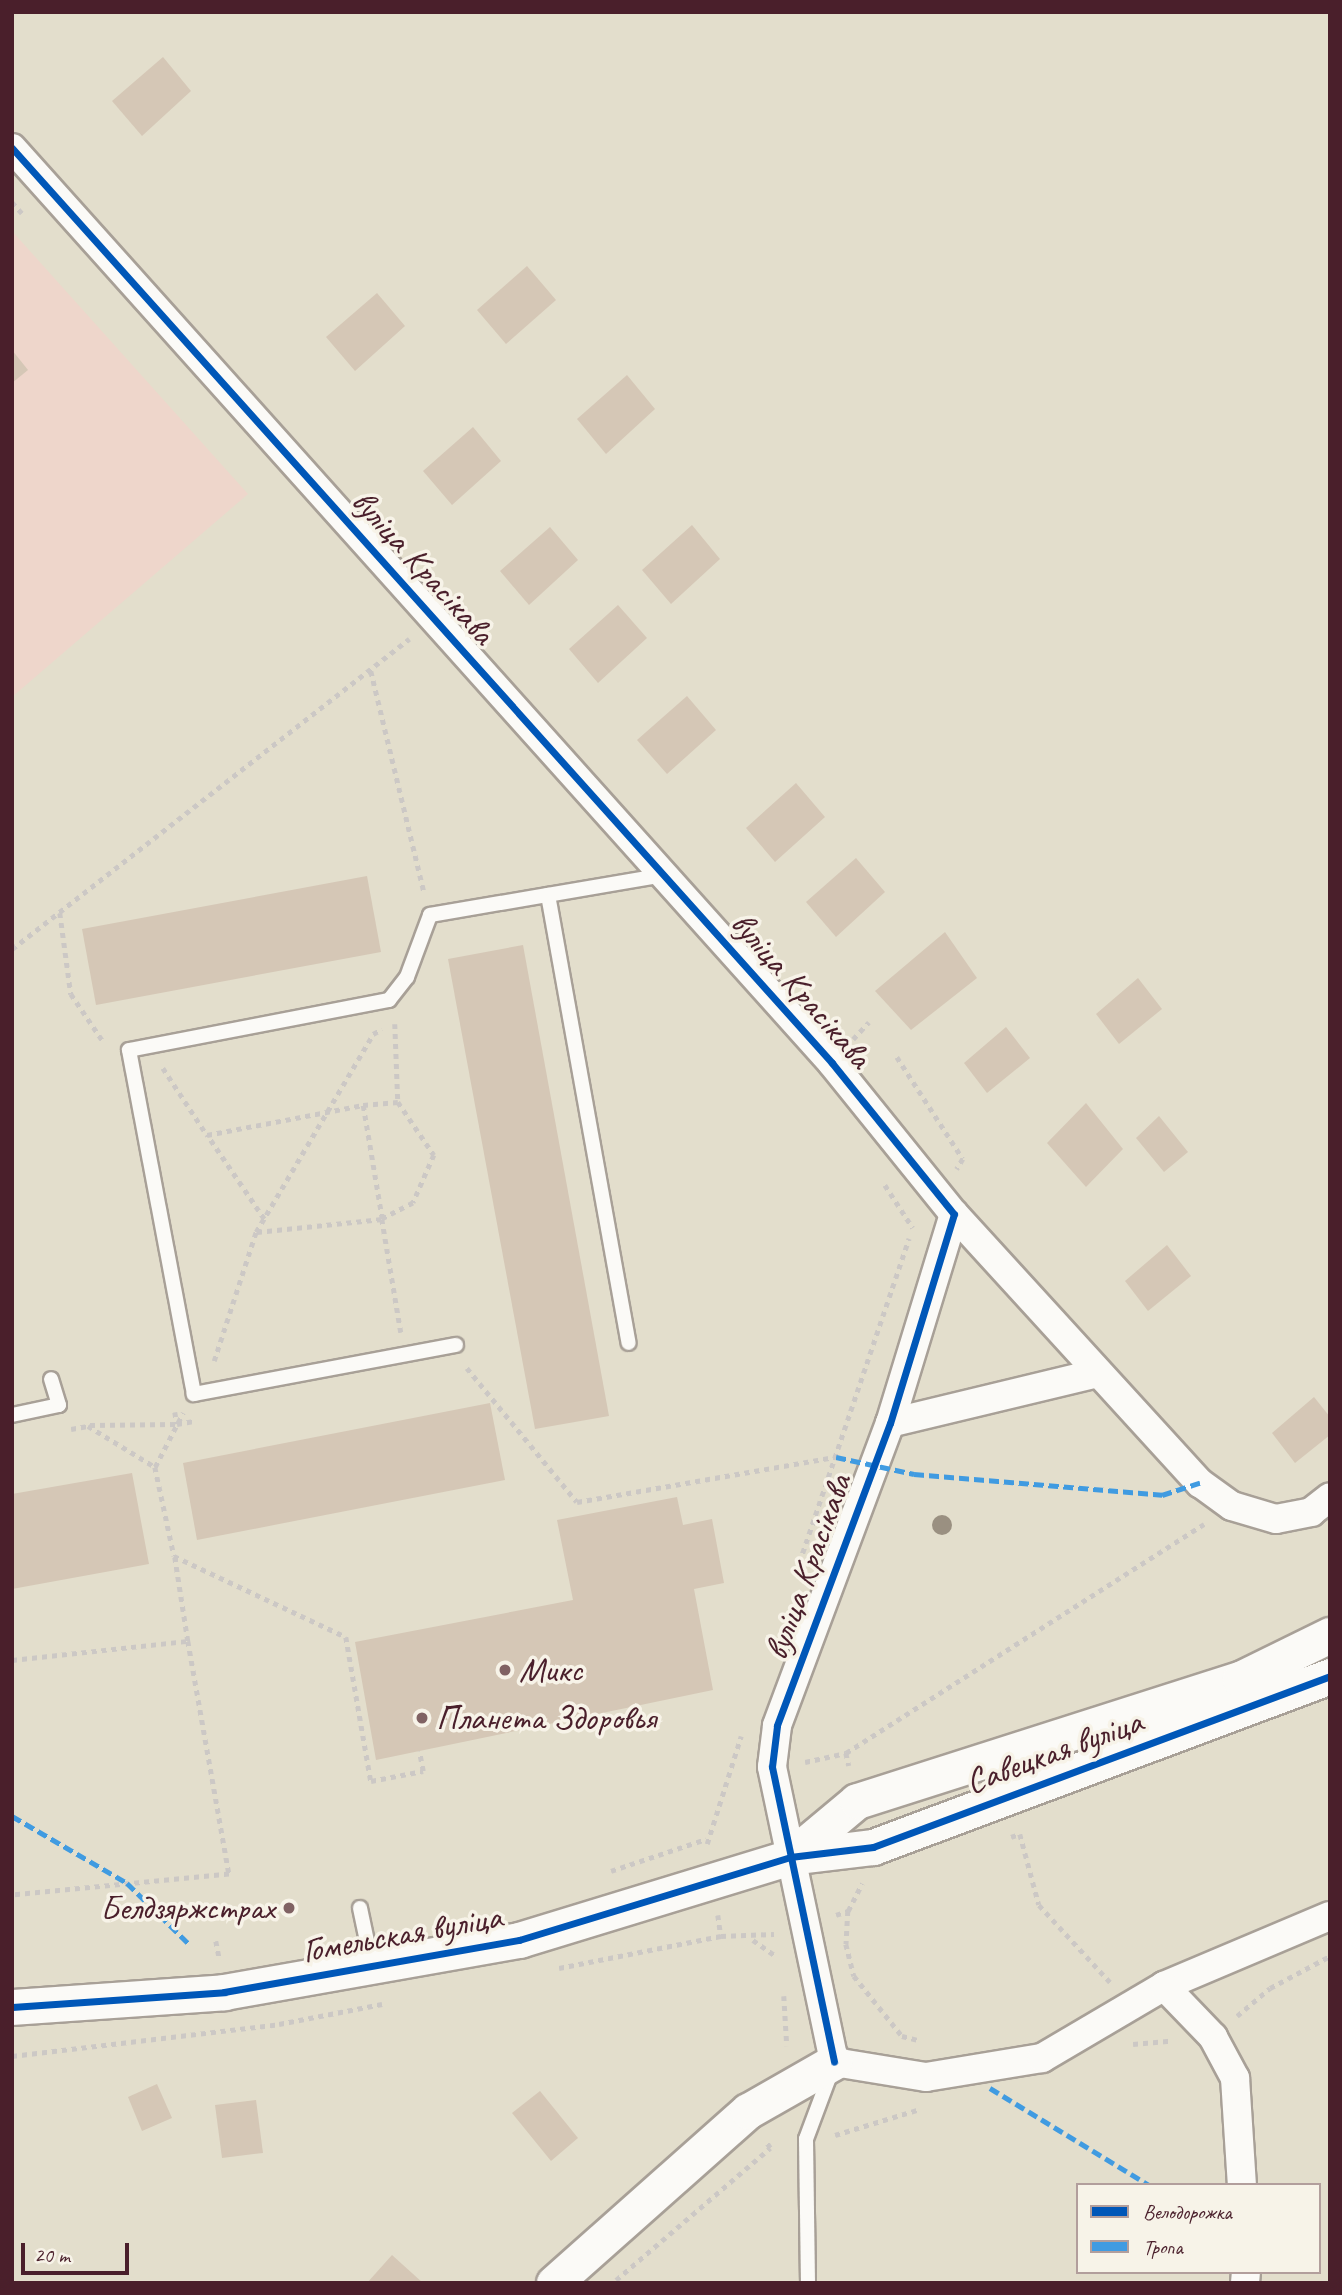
<!DOCTYPE html>
<meta charset="utf-8">
<style>
body{margin:0}
#map{position:relative;width:1342px;height:2295px;overflow:hidden;background:#e3decc;font-family:Caveat,sans-serif}
div>[style]{position:absolute}
[style*='--x']{left:calc(var(--x)*1px);top:calc(var(--y)*1px);width:calc(var(--w)*1px);rotate:calc(var(--a)*1deg)}
.built>*{inset:0;background:#eed6cb}
.building>*{inset:0;background:#d5c7b6}
.path>*{height:4.5px;margin-top:-2.25px;transform-origin:0;background:repeating-linear-gradient(90deg,#ccc8c5 0 5px,transparent 0 10px)}
.roads{filter:drop-shadow(2px 0 #a8a097) drop-shadow(-2px 0 #a8a097) drop-shadow(0 2px #a8a097) drop-shadow(0 -2px #a8a097)}
.service>*{height:14px;margin:-7px;padding:0 7px;transform-origin:7px;border-radius:7px;background:#fbfaf7}
.minor>*{height:28px;margin:-14px;padding:0 14px;transform-origin:14px;border-radius:14px;background:#fbfaf7}
.tertiary>*{height:35px;margin:-17.5px;padding:0 17.5px;transform-origin:17.5px;border-radius:17.5px;background:#fbfaf7}
.quiet>*{height:5px;margin-top:-2.5px;transform-origin:0;background:repeating-linear-gradient(90deg,#409be1 0 10px,transparent 0 15px)}
.cycleway>*{height:7px;margin:-3.5px;padding:0 3.5px;transform-origin:3.5px;border-radius:3.5px;background:#0057b8}
.trees>*{width:20px;height:20px;margin:-10px;border-radius:50%;background:#9a9081}
.dots>*{width:19px;height:19px;translate:-50% -50%;box-sizing:border-box;border:4px solid #f7f3e8;border-radius:50%}
span{translate:-50% -50%;white-space:nowrap;text-align:center;line-height:1.15;-webkit-text-stroke:7px #f7f3e8;paint-order:stroke}
.street-label{font-size:35px;color:#4a1f2b}
.poi-label{font-size:35px;color:#4a1f2b}
.left{translate:0 -50%;text-align:left}
.right{translate:-100% -50%;text-align:right}
.frame{position:absolute;inset:0;border:14px solid #4a1f2b;pointer-events:none}
.legend{position:absolute;left:1076px;top:2183px;width:245px;height:91px;box-sizing:border-box;background:#f7f3e8;border:2px solid #b29e9c;margin:0;padding:9px 12px;list-style:none;font-size:21px;color:#4a1f2b}
.legend li{display:flex;align-items:center;gap:14px;height:35px}
.legend b{width:35px;border:2px solid #b29e9c}
.scale{position:absolute;left:21px;top:2243px;width:108px;height:32px;box-sizing:border-box;border:4px solid #4a1f2b;border-top:0;padding-left:9px;font-size:21px;line-height:24px;white-space:nowrap;color:#4a1f2b;-webkit-text-stroke:5px #f7f3e8;paint-order:stroke}
</style>
<div id="map">
<div class="built">
<i style="clip-path:polygon(12px 231px,248px 494px,12px 697px)"></i>
</div>
<div class="building">
<i style="clip-path:polygon(163px 57px,191px 91px,142px 136px,112px 101px)"></i>
<i style="clip-path:polygon(527px 266px,556px 300px,506px 344px,477px 310px)"></i>
<i style="clip-path:polygon(377px 293px,405px 326px,355px 371px,326px 337px)"></i>
<i style="clip-path:polygon(12px 350px,28px 370px,12px 383px)"></i>
<i style="clip-path:polygon(627px 375px,655px 409px,606px 454px,577px 419px)"></i>
<i style="clip-path:polygon(473px 427px,501px 461px,452px 505px,423px 471px)"></i>
<i style="clip-path:polygon(692px 525px,720px 559px,671px 604px,642px 570px)"></i>
<i style="clip-path:polygon(550px 527px,578px 560px,529px 605px,500px 571px)"></i>
<i style="clip-path:polygon(618px 605px,647px 638px,598px 683px,569px 649px)"></i>
<i style="clip-path:polygon(687px 696px,716px 730px,667px 774px,637px 740px)"></i>
<i style="clip-path:polygon(796px 783px,825px 817px,775px 862px,746px 828px)"></i>
<i style="clip-path:polygon(856px 858px,885px 892px,836px 937px,806px 902px)"></i>
<i style="clip-path:polygon(367px 876px,381px 952px,96px 1005px,82px 929px)"></i>
<i style="clip-path:polygon(945px 932px,977px 978px,911px 1030px,875px 991px)"></i>
<i style="clip-path:polygon(523px 945px,609px 1416px,535px 1429px,448px 959px)"></i>
<i style="clip-path:polygon(1138px 978px,1162px 1009px,1119px 1044px,1096px 1014px)"></i>
<i style="clip-path:polygon(1006px 1027px,1030px 1058px,987px 1093px,964px 1063px)"></i>
<i style="clip-path:polygon(1086px 1103px,1123px 1149px,1086px 1187px,1047px 1143px)"></i>
<i style="clip-path:polygon(1159px 1116px,1188px 1152px,1164px 1172px,1136px 1138px)"></i>
<i style="clip-path:polygon(1167px 1245px,1191px 1276px,1148px 1311px,1125px 1281px)"></i>
<i style="clip-path:polygon(1314px 1397px,1330px 1417px,1330px 1435px,1295px 1463px,1272px 1433px)"></i>
<i style="clip-path:polygon(490px 1403px,505px 1480px,197px 1540px,183px 1463px)"></i>
<i style="clip-path:polygon(132px 1473px,149px 1564px,12px 1589px,12px 1494px)"></i>
<i style="clip-path:polygon(677px 1497px,683px 1525px,712px 1519px,724px 1583px,694px 1589px,713px 1690px,376px 1760px,355px 1642px,573px 1600px,557px 1520px)"></i>
<i style="clip-path:polygon(157px 2084px,172px 2118px,142px 2131px,128px 2097px)"></i>
<i style="clip-path:polygon(540px 2091px,578px 2138px,551px 2161px,512px 2113px)"></i>
<i style="clip-path:polygon(256px 2100px,263px 2153px,222px 2158px,215px 2105px)"></i>
<i style="clip-path:polygon(392px 2255px,423px 2283px,367px 2283px)"></i>
</div>
<div class="path">
<i style="--x:12;--y:202;--w:15;--a:48"></i>
<i style="--x:371;--y:671;--w:226;--a:76.5"></i>
<i style="--x:60;--y:913;--w:82;--a:82.3"></i>
<i style="--x:71;--y:994;--w:57;--a:55.8"></i>
<i style="--x:12;--y:949;--w:504;--a:-37.98"></i>
<i style="--x:395;--y:1024;--w:78;--a:87.8"></i>
<i style="--x:398;--y:1102;--w:64;--a:55.8"></i>
<i style="--x:434;--y:1155;--w:52;--a:113.6"></i>
<i style="--x:413;--y:1203;--w:35;--a:153"></i>
<i style="--x:382;--y:1219;--w:115;--a:80.5"></i>
<i style="--x:853;--y:1039;--w:23;--a:-47"></i>
<i style="--x:897;--y:1057;--w:121;--a:57.1"></i>
<i style="--x:963;--y:1159;--w:12;--a:121"></i>
<i style="--x:163;--y:1068;--w:80;--a:56.7"></i>
<i style="--x:885;--y:1185;--w:51;--a:56.9"></i>
<i style="--x:264;--y:1219;--w:102;--a:-124.2"></i>
<i style="--x:207;--y:1135;--w:159;--a:-10.9"></i>
<i style="--x:257;--y:1232;--w:126;--a:-5.9"></i>
<i style="--x:382;--y:1219;--w:116;--a:-99.5"></i>
<i style="--x:363;--y:1105;--w:35;--a:-5"></i>
<i style="--x:214;--y:1361;--w:136;--a:-72"></i>
<i style="--x:256;--y:1232;--w:230;--a:-59.4"></i>
<i style="--x:373;--y:1034;--w:10;--a:-29"></i>
<i style="--x:467;--y:1368;--w:173;--a:50.6"></i>
<i style="--x:577;--y:1502;--w:263;--a:-9.9"></i>
<i style="--x:175;--y:1412;--w:12;--a:81"></i>
<i style="--x:177;--y:1424;--w:17;--a:-10"></i>
<i style="--x:90;--y:1425;--w:87;--a:-0.7"></i>
<i style="--x:71;--y:1429;--w:17;--a:-10"></i>
<i style="--x:88;--y:1426;--w:79;--a:31.5"></i>
<i style="--x:155;--y:1467;--w:91;--a:77.9"></i>
<i style="--x:174;--y:1556;--w:190;--a:25.2"></i>
<i style="--x:346;--y:1637;--w:146;--a:80.2"></i>
<i style="--x:371;--y:1781;--w:53;--a:-10.9"></i>
<i style="--x:423;--y:1771;--w:20;--a:-101"></i>
<i style="--x:155;--y:1467;--w:61;--a:-62.6"></i>
<i style="--x:175;--y:1557;--w:85;--a:81.2"></i>
<i style="--x:796;--y:1572;--w:352;--a:-71.3"></i>
<i style="--x:12;--y:1660;--w:177;--a:-6.2"></i>
<i style="--x:188;--y:1641;--w:237;--a:80"></i>
<i style="--x:229;--y:1874;--w:218;--a:174.5"></i>
<i style="--x:846;--y:1753;--w:13;--a:77"></i>
<i style="--x:805;--y:1762;--w:42;--a:-12.4"></i>
<i style="--x:846;--y:1753;--w:425;--a:-32.6"></i>
<i style="--x:1011;--y:1837;--w:9;--a:-18"></i>
<i style="--x:1020;--y:1834;--w:73;--a:75"></i>
<i style="--x:1039;--y:1905;--w:105;--a:47.3"></i>
<i style="--x:707;--y:1844;--w:113;--a:-72.5"></i>
<i style="--x:611;--y:1871;--w:100;--a:-18.6"></i>
<i style="--x:848;--y:1911;--w:33;--a:93"></i>
<i style="--x:846;--y:1944;--w:33;--a:76"></i>
<i style="--x:854;--y:1976;--w:77;--a:51.3"></i>
<i style="--x:902;--y:2036;--w:16;--a:14"></i>
<i style="--x:718;--y:1915;--w:21;--a:82"></i>
<i style="--x:721;--y:1936;--w:53;--a:-2.2"></i>
<i style="--x:836;--y:1915;--w:13;--a:-18"></i>
<i style="--x:848;--y:1911;--w:31;--a:-63"></i>
<i style="--x:753;--y:1940;--w:29;--a:35"></i>
<i style="--x:216;--y:1941;--w:16;--a:79"></i>
<i style="--x:559;--y:1968;--w:165;--a:-11.2"></i>
<i style="--x:784;--y:1996;--w:50;--a:86.6"></i>
<i style="--x:1237;--y:2016;--w:43;--a:-40.3"></i>
<i style="--x:1270;--y:1988;--w:68;--a:-28.1"></i>
<i style="--x:1133;--y:2044;--w:37;--a:-5"></i>
<i style="--x:12;--y:2056;--w:269;--a:-6.8"></i>
<i style="--x:279;--y:2024;--w:105;--a:-11"></i>
<i style="--x:835;--y:2135;--w:86;--a:-17"></i>
<i style="--x:616;--y:2280;--w:203;--a:-40.6"></i>
<i style="--x:770;--y:2148;--w:9;--a:-122"></i>
</div>
<div class="roads">
<div class="service">
<i style="--x:548;--y:895;--w:455;--a:79.8"></i>
<i style="--x:456;--y:1345;--w:267;--a:169.4"></i>
<i style="--x:194;--y:1394;--w:350;--a:-100.7"></i>
<i style="--x:129;--y:1050;--w:265;--a:-10.9"></i>
<i style="--x:389;--y:1000;--w:29;--a:-52"></i>
<i style="--x:407;--y:977;--w:66;--a:-69.6"></i>
<i style="--x:430;--y:915;--w:237;--a:-9.7"></i>
<i style="--x:12;--y:1415;--w:48;--a:-12"></i>
<i style="--x:59;--y:1405;--w:27;--a:-107"></i>
<i style="--x:360;--y:1908;--w:58;--a:78.1"></i>
<i style="--x:808;--y:2283;--w:144;--a:-90.8"></i>
<i style="--x:806;--y:2139;--w:72;--a:-69.5"></i>
</div>
<div class="minor">
<i style="--x:12;--y:148;--w:1229;--a:48.13"></i>
<i style="--x:832;--y:1063;--w:194;--a:51.1"></i>
<i style="--x:954;--y:1214;--w:219;--a:107"></i>
<i style="--x:890;--y:1423;--w:323;--a:110.5"></i>
<i style="--x:777;--y:1726;--w:41;--a:97"></i>
<i style="--x:772;--y:1767;--w:301;--a:78.1"></i>
<i style="--x:834;--y:2062;--w:93;--a:9.3"></i>
<i style="--x:926;--y:2077;--w:118;--a:-9.3"></i>
<i style="--x:1042;--y:2058;--w:142;--a:-30.5"></i>
<i style="--x:1164;--y:1986;--w:180;--a:-22.9"></i>
<i style="--x:954;--y:1214;--w:365;--a:47.6"></i>
<i style="--x:1200;--y:1483;--w:39;--a:36"></i>
<i style="--x:1232;--y:1506;--w:46;--a:16.5"></i>
<i style="--x:1276;--y:1519;--w:36;--a:-11"></i>
<i style="--x:1311;--y:1512;--w:24;--a:-38"></i>
<i style="--x:890;--y:1423;--w:210;--a:-13.5"></i>
<i style="--x:1164;--y:1986;--w:71;--a:46.1"></i>
<i style="--x:1213;--y:2037;--w:47;--a:61.8"></i>
<i style="--x:1235;--y:2078;--w:107;--a:86.3"></i>
<i style="--x:1245;--y:2283;--w:11;--a:-85"></i>
</div>
<div class="tertiary">
<i style="--x:790;--y:1857;--w:87;--a:-39.9"></i>
<i style="--x:857;--y:1801;--w:402;--a:-17.7"></i>
<i style="--x:1240;--y:1679;--w:100;--a:-26.1"></i>
<i style="--x:12;--y:2007;--w:213;--a:-4"></i>
<i style="--x:224;--y:1992;--w:300;--a:-10"></i>
<i style="--x:519;--y:1940;--w:283;--a:-17"></i>
<i style="--x:790;--y:1857;--w:84;--a:-6.9"></i>
<i style="--x:873;--y:1847;--w:488;--a:-20.5"></i>
<i style="--x:554;--y:2283;--w:259;--a:-41.6"></i>
<i style="--x:748;--y:2111;--w:99;--a:-29.7"></i>
</div>
</div>
<div class="quiet">
<i style="--x:836;--y:1457;--w:80;--a:12.3"></i>
<i style="--x:914;--y:1474;--w:249;--a:4.8"></i>
<i style="--x:1162;--y:1495;--w:40;--a:-18"></i>
<i style="--x:12;--y:1816;--w:133;--a:30.2"></i>
<i style="--x:127;--y:1883;--w:88;--a:44.5"></i>
<i style="--x:990;--y:2088;--w:186;--a:31.4"></i>
</div>
<div class="cycleway">
<i style="--x:12;--y:148;--w:1229;--a:48.13"></i>
<i style="--x:832;--y:1063;--w:194;--a:51.1"></i>
<i style="--x:954;--y:1214;--w:219;--a:107"></i>
<i style="--x:890;--y:1423;--w:323;--a:110.5"></i>
<i style="--x:777;--y:1726;--w:41;--a:97"></i>
<i style="--x:772;--y:1767;--w:301;--a:78.1"></i>
<i style="--x:12;--y:2007;--w:213;--a:-4"></i>
<i style="--x:224;--y:1992;--w:300;--a:-10"></i>
<i style="--x:519;--y:1940;--w:283;--a:-17"></i>
<i style="--x:790;--y:1857;--w:84;--a:-6.9"></i>
<i style="--x:873;--y:1847;--w:488;--a:-20.5"></i>
</div>
<div class="trees">
<i style="left:942px;top:1525px"></i>
</div>
<div class="dots">
<i style="left:505px;top:1670px;background:#806263"></i>
<i style="left:422px;top:1718px;background:#806263"></i>
<i style="left:289px;top:1908px;background:#806263"></i>
</div>
<div class="street-label">
<span style="left:423px;top:567px;rotate:48deg">вуліца Красікава</span>
<span style="left:801px;top:990px;rotate:49deg">вуліца Красікава</span>
<span style="left:808px;top:1567px;rotate:-70deg">вуліца Красікава</span>
<span style="left:1054px;top:1752px;rotate:-20deg">Савецкая вуліца</span>
<span style="left:402px;top:1934px;rotate:-10deg">Гомельская вуліца</span>
</div>
<div class="poi-label">
<span class="left" style="left:519px;top:1670px">Микс</span>
<span class="left" style="left:436px;top:1718px">Планета Здоровья</span>
<span class="right" style="left:275px;top:1908px">Белдзяржстрах</span>
</div>
<div class="frame"></div>
<ul class="legend">
<li><b style="height:9px;background:#0057b8"></b>Велодорожка</li>
<li><b style="height:9px;background:#409be1"></b>Тропа</li>
</ul>
<div class="scale">20 m</div>
</div>
